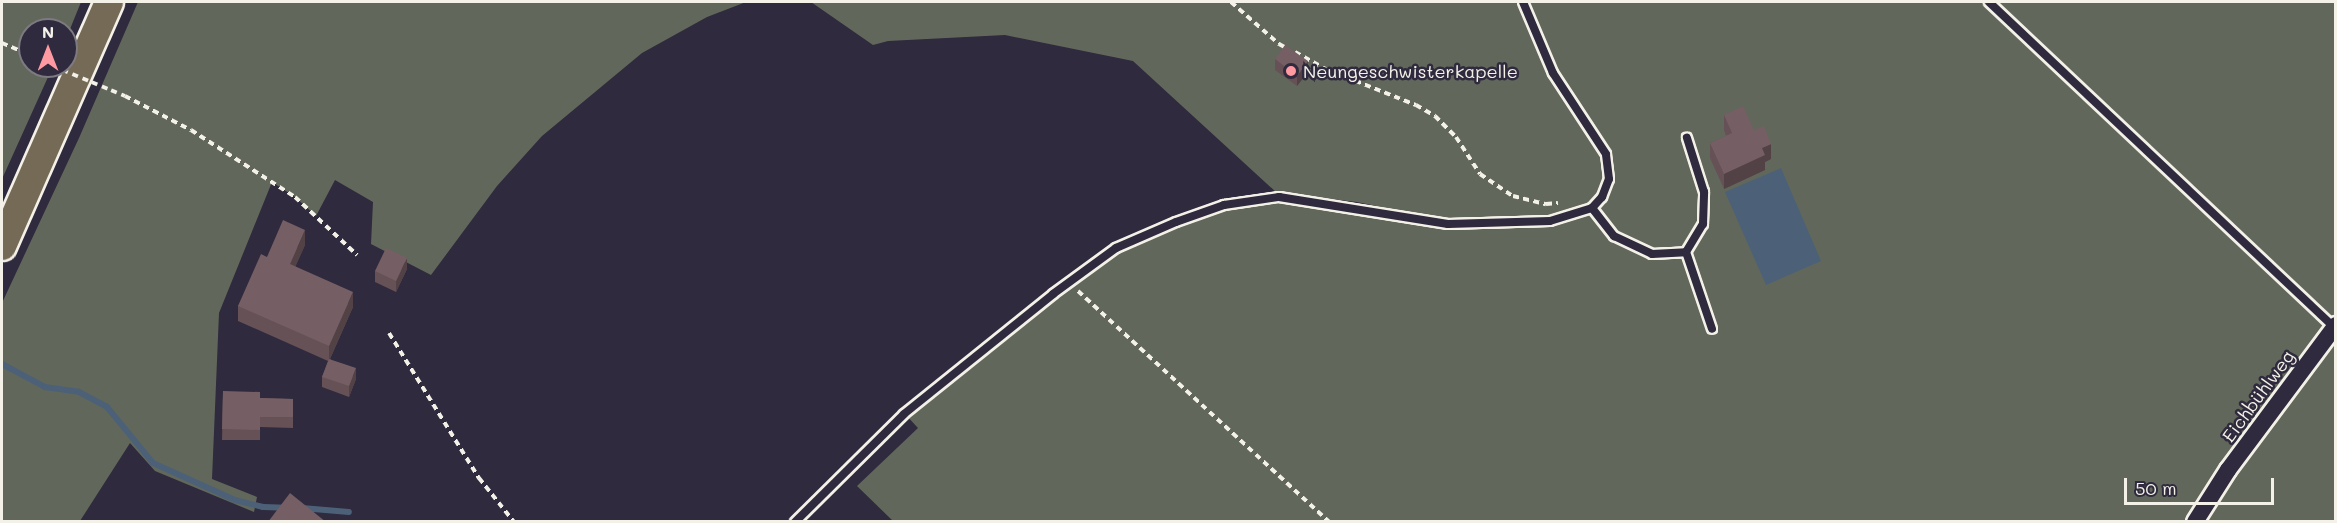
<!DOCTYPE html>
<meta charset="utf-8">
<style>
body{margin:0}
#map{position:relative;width:2337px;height:523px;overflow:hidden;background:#2f2a3d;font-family:Mali,sans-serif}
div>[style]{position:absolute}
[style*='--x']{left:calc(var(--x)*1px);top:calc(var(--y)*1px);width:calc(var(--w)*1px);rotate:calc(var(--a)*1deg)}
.green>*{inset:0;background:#61685b}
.water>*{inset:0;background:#4c6178}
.stream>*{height:6px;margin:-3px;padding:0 3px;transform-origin:3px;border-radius:3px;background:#4c6178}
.path>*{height:4px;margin-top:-2px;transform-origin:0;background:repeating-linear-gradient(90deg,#f4f1e8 0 6px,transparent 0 10.5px)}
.roads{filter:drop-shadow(2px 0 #f4f1e8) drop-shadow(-2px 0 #f4f1e8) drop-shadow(0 2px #f4f1e8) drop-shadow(0 -2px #f4f1e8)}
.lane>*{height:8px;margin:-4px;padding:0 4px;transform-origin:4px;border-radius:4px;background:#2f2a3d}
.street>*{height:16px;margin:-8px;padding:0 8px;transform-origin:8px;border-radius:8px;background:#2f2a3d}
.highway>*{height:28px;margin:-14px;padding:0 14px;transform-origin:14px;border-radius:14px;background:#756a55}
.path-bridge>*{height:4px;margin-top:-2px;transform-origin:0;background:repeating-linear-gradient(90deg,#f4f1e8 0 6px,transparent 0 10.5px)}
.wall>*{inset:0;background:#655156}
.shaded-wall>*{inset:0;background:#524246}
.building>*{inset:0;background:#755e64}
.dots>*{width:16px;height:16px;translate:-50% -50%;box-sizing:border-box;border:3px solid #2f2a3d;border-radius:50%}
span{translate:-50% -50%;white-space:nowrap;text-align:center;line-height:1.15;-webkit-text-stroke:5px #2f2a3d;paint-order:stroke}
.poi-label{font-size:18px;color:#f4f1e8}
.left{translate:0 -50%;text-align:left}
.street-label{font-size:18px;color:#f4f1e8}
.frame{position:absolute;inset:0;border:3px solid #f4f1e8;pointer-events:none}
.north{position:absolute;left:18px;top:18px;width:60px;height:60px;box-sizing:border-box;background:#2f2a3d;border:2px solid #7e7a81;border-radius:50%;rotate:0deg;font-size:16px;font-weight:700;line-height:24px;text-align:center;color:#f4f1e8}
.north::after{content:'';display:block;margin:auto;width:21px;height:27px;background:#ff9aa2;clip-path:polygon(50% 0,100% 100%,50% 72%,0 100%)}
.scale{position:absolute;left:2124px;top:478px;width:150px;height:27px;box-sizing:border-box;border:3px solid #f4f1e8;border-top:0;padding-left:8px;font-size:18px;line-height:21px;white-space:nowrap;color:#f4f1e8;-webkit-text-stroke:4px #2f2a3d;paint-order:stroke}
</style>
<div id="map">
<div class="green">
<i style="clip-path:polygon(2px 2px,81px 2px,66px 39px,66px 30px,30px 30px,30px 66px,53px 66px,2px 179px)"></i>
<i style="clip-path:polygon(138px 2px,746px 2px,707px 17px,642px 53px,542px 136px,497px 186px,431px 275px,371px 244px,373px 202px,335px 180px,316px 216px,295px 197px,272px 182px,219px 313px,212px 479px,257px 497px,254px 512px,155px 471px,130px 443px,80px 521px,2px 521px,2px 303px,79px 138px)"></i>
<i style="clip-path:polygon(811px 2px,1520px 2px,1555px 71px,1526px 2px,2335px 2px,2335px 521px,893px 521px,857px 486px,918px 428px,906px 415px,1055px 296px,1118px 250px,1178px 224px,1225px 209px,1282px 203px,1448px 228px,1550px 224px,1590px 214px,1611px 238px,1615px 233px,1591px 203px,1549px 218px,1448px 221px,1357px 202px,1277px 193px,1133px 61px,1005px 35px,888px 41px,873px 45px)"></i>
</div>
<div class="water">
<i style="clip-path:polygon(1781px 168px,1821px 261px,1766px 285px,1725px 192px)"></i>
</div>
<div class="stream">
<i style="--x:2;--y:364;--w:49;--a:28.1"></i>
<i style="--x:45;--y:387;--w:34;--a:8"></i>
<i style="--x:79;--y:392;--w:32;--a:28"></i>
<i style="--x:107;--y:407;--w:72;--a:50.6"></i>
<i style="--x:153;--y:463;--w:90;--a:24.3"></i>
<i style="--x:235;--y:500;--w:29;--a:14"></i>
<i style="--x:263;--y:507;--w:23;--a:2"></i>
<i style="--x:302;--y:508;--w:47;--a:4.9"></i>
</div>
<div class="path">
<i style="--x:1231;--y:2;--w:64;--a:41.2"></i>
<i style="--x:1279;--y:44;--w:10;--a:29"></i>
<i style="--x:2;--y:43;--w:30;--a:23"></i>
<i style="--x:1295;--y:52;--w:35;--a:29"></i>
<i style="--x:1326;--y:69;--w:97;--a:21.8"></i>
<i style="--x:1416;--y:105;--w:22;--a:30"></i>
<i style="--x:1435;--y:116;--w:30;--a:45"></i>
<i style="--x:1456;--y:137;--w:44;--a:57"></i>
<i style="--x:1480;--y:174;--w:40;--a:34"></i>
<i style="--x:1513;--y:196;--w:34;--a:14"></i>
<i style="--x:1546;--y:204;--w:12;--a:-5"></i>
<i style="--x:125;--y:96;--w:74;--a:27.3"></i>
<i style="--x:191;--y:130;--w:124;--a:32.8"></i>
<i style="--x:295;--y:197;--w:85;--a:43.1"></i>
<i style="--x:1078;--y:291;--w:341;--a:42.6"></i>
<i style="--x:389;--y:333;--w:171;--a:58.2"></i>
<i style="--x:479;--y:478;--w:56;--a:51.5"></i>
</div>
<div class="roads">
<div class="lane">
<i style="--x:1989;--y:2;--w:474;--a:43.3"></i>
<i style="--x:1592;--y:208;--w:36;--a:52"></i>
<i style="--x:1614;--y:236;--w:42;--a:25.3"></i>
<i style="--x:1652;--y:254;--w:34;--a:-3"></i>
<i style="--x:1686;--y:252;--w:33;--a:-59"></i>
<i style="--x:1703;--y:224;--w:32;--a:-88"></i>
<i style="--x:1704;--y:192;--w:57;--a:-107.5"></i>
<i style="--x:1686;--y:252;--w:81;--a:71.3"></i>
<i style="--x:795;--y:522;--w:153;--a:-44.7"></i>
<i style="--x:904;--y:414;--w:191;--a:-38.8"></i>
<i style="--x:1053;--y:294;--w:78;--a:-36.1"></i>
<i style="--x:1116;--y:248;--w:65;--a:-23.4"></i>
<i style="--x:1176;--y:222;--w:51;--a:-19.5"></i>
<i style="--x:1224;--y:205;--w:56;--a:-8.3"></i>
<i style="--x:1279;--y:197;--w:171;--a:9.1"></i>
<i style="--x:1448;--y:224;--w:102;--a:-1.7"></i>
<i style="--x:1550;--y:221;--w:44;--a:-17.2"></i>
<i style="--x:1592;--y:208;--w:15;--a:-48"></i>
<i style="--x:1602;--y:197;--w:19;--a:-69"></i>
<i style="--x:1609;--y:179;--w:25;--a:-97"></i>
<i style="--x:1606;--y:154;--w:97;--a:-123.2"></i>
<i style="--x:1553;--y:73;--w:77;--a:-112.9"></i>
</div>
<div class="street">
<i style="--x:2195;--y:522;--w:62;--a:-57.6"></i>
<i style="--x:2228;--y:470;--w:181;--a:-53.3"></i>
</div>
<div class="highway">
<i style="--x:2;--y:246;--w:266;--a:-66.3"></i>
</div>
</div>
<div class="path-bridge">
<i style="--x:53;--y:66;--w:78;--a:22.6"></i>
</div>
<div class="wall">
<i style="clip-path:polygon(1275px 59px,1308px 72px,1297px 86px,1275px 70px)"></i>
<i style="clip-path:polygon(1724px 115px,1754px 130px,1771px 159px,1765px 162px,1765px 170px,1724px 189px,1710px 158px,1710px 143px,1726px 136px,1724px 130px)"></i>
<i style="clip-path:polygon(305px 245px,295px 267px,353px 307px,330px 359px,356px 379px,349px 397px,322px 387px,322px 377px,328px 361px,238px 321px,238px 306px,267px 257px)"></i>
<i style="clip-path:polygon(407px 269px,396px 292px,375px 282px,375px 271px)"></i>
<i style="clip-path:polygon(223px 391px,260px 398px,293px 399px,293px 428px,260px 427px,260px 440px,222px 440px)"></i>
</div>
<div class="shaded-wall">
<i style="clip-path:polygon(1308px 61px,1308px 72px,1297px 86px,1297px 76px)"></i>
<i style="clip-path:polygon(1771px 144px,1771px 159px,1765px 162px,1765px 170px,1724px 189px,1724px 174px,1762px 148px)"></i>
<i style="clip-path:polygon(305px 230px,305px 245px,290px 279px,290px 264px)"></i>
<i style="clip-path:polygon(407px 258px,407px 269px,396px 292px,396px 281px)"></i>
<i style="clip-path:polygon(353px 292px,353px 307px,329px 361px,329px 346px)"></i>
<i style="clip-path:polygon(356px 368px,356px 379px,349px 397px,349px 386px)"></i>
</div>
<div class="building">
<i style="clip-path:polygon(1285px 45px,1308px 61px,1297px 76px,1275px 59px)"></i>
<i style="clip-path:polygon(1743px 106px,1754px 130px,1764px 126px,1771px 144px,1762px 148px,1765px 155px,1724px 174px,1710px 143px,1732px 133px,1724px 115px)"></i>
<i style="clip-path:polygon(283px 220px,305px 230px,290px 264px,353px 292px,329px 346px,238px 306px,261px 254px,267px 257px)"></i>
<i style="clip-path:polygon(386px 248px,407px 258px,396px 281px,375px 271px)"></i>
<i style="clip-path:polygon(329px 359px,356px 368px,349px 386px,322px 377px)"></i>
<i style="clip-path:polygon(223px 391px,260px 392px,260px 398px,293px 399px,293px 417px,260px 417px,260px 430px,222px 429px)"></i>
<i style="clip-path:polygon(290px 493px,326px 522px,268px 522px)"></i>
</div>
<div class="dots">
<i style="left:1291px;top:71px;background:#ff9aa2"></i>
</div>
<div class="poi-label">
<span class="left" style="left:1303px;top:71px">Neungeschwisterkapelle</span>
</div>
<div class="street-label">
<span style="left:2258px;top:396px;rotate:-54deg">Eichbühlweg</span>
</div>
<div class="frame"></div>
<div class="north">N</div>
<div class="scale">50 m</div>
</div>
